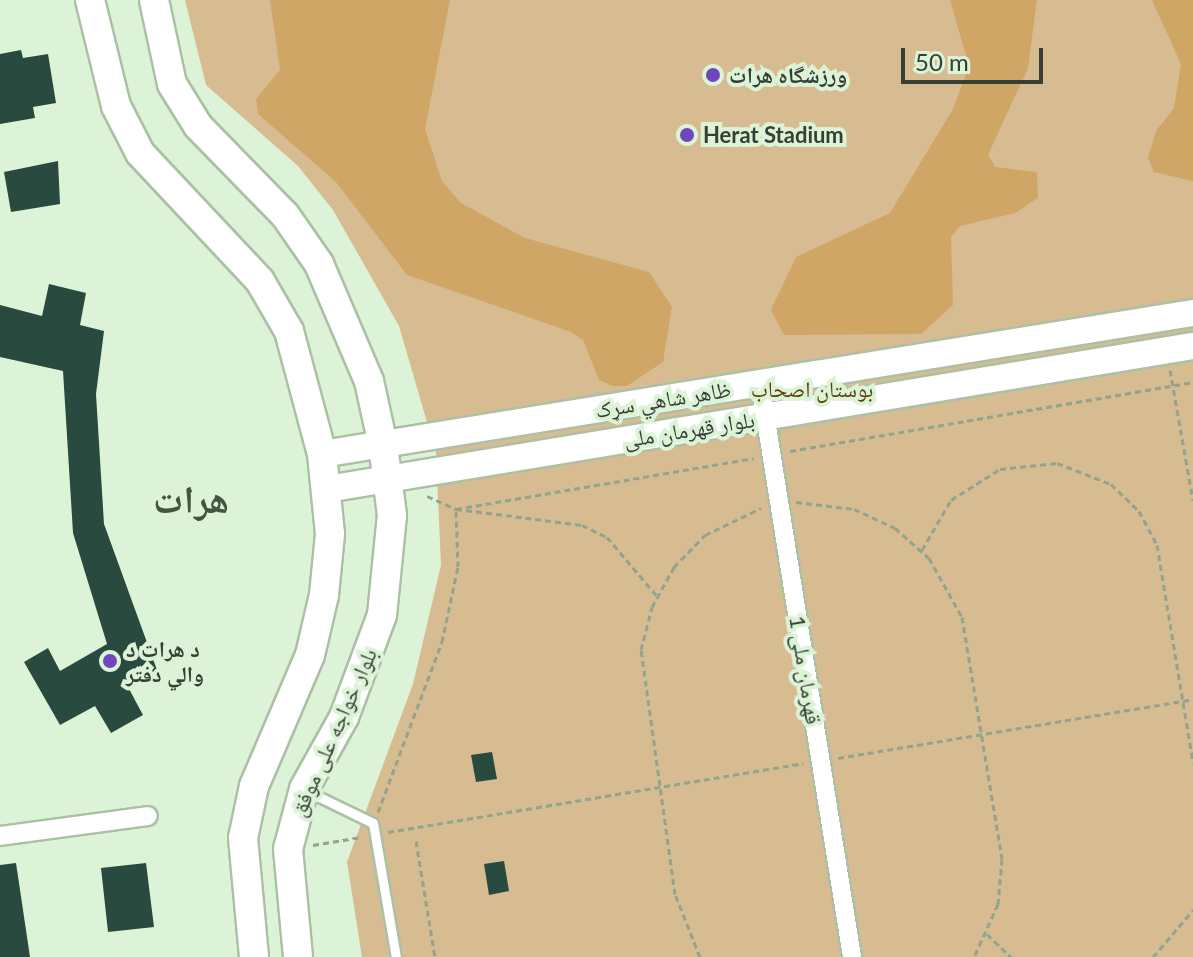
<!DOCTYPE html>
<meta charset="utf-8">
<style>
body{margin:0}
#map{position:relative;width:1193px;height:957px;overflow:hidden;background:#ddf3d7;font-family:Lato,"Noto Naskh Arabic",sans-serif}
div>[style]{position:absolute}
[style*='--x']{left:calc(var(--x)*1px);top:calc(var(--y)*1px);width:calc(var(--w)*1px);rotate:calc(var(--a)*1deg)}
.green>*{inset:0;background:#d7bb91}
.forest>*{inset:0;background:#d0a667}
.building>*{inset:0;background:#294a3f}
.path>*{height:3px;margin-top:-1.5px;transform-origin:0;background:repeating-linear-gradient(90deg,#93a38e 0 6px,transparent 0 10px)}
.roads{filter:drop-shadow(2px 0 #abc0a5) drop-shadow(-2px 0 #abc0a5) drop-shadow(0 2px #abc0a5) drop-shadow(0 -2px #abc0a5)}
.service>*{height:9px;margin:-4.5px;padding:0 4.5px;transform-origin:4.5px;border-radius:4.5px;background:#fff}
.minor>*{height:18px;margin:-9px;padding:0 9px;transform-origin:9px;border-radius:9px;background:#fff}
.primary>*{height:26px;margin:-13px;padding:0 13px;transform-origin:13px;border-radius:13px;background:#fff}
.trunk>*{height:28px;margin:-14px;padding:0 14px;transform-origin:14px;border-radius:14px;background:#fff}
.dots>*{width:22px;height:22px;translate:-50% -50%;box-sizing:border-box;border:4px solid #ddf3d7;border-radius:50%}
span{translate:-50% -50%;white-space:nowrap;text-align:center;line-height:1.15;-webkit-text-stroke:8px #ddf3d7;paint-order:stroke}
.poi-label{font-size:22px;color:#363f34;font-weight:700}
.left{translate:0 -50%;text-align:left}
.park-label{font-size:22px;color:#5d400e}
.street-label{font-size:22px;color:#363f34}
.town-label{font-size:38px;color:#42553e;font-weight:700}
.scale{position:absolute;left:901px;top:48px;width:142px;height:36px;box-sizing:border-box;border:4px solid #363f34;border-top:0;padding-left:10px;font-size:24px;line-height:28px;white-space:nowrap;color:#363f34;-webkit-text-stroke:6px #ddf3d7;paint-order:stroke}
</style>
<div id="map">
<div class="green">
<i style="clip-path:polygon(185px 0,1193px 0,1193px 957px,362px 957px,347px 862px,413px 684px,441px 565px,436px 453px,399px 326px,333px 210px,298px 166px,206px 85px)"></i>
</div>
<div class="forest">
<i style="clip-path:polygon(270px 0,450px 0,425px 129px,442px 181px,461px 203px,525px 238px,649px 272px,672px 307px,663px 362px,627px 386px,613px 386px,599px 380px,583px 340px,571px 332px,407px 275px,336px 182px,258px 114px,256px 99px,280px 70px)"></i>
<i style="clip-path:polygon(950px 0,1037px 0,1028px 68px,988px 155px,995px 167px,1037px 172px,1038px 198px,1015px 213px,960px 226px,951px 237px,953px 305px,921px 334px,784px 335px,771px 310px,796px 257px,890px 213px,953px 109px,969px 66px)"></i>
<i style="clip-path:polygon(1152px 0,1193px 0,1193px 181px,1154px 172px,1148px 158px,1156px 131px,1174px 108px,1181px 64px)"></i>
</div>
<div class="building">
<i style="clip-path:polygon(21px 50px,23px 58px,48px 54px,56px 103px,33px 107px,35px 118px,0 124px,0 54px)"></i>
<i style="clip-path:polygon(58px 161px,60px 204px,11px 212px,4px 172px)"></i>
<i style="clip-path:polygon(49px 284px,86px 293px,80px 325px,104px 331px,96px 394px,104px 524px,157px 670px,128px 687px,143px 715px,111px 733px,95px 706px,60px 725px,24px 662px,48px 648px,60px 671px,107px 644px,73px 533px,63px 371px,0 357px,0 305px,42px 316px)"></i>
<i style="clip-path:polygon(492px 752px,497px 779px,476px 782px,471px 755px)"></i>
<i style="clip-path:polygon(504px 861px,509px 891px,489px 895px,484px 864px)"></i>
<i style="clip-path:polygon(16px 863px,30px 957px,0 957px,0 865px)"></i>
<i style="clip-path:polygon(146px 863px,154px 927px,108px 932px,101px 868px)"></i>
</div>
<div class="path">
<i style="--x:1170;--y:370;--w:132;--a:80"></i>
<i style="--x:790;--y:451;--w:409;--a:-9.7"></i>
<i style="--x:427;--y:496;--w:32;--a:24"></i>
<i style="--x:456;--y:509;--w:127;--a:7.2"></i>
<i style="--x:582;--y:525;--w:28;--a:26"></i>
<i style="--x:607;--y:537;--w:77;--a:49.7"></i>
<i style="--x:796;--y:502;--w:58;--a:6.9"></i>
<i style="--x:854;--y:509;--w:45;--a:24.9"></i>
<i style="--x:895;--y:528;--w:45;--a:41.4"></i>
<i style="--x:929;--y:558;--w:68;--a:60.8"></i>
<i style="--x:962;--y:617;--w:245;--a:80.6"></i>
<i style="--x:1002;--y:859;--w:45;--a:95.1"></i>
<i style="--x:998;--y:904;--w:58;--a:114.4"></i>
<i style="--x:922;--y:550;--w:58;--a:-59.9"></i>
<i style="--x:951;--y:500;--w:58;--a:-32.3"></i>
<i style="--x:1000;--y:469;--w:57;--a:-6"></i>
<i style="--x:1057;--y:463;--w:58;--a:21.3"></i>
<i style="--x:1111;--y:484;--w:39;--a:44"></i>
<i style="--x:1139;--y:511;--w:38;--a:62"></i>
<i style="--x:1157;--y:545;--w:221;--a:80.6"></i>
<i style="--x:838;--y:758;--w:360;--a:-9.4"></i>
<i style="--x:378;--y:812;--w:182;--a:-69.4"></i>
<i style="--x:442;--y:642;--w:77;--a:-78"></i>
<i style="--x:458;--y:567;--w:58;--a:-92"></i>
<i style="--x:456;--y:509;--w:302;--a:-9.7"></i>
<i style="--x:388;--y:832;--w:421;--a:-9.4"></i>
<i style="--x:416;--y:841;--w:118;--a:80.7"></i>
<i style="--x:313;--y:845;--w:49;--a:-9.5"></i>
<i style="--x:987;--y:934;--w:33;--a:44"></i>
<i style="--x:700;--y:957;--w:68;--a:-111.6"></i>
<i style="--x:675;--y:894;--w:246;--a:-97.9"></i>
<i style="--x:641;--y:650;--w:44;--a:-75.7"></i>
<i style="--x:652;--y:607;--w:46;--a:-61.2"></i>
<i style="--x:674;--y:567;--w:45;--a:-45.9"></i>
<i style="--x:705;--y:535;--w:62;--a:-25.7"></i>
<i style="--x:1153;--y:957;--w:62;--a:-49.6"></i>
</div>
<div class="roads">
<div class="service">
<i style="--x:307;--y:791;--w:73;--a:25.9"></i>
<i style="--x:373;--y:823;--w:136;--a:80.3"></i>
</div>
<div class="minor">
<i style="--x:760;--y:383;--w:581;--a:80.89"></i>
<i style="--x:0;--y:836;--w:149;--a:-7.7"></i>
</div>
<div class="primary">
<i style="--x:322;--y:454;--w:882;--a:-9.2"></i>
<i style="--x:327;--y:489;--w:878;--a:-9.38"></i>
</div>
<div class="trunk">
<i style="--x:90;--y:0;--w:109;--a:76.2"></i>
<i style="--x:116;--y:106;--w:53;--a:62.9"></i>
<i style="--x:140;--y:153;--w:175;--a:46.8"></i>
<i style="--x:260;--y:281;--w:58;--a:59.9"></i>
<i style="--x:289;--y:331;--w:127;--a:75"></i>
<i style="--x:322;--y:454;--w:80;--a:84.3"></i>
<i style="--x:330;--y:534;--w:61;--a:95.6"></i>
<i style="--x:324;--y:595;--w:62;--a:103.1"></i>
<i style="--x:310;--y:655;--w:142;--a:113.1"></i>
<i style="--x:254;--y:786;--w:53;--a:101.9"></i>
<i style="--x:243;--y:838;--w:120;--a:84.7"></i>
<i style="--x:154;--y:0;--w:86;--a:77.9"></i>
<i style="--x:172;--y:84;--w:49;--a:58.2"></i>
<i style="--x:198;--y:126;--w:124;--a:45.7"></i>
<i style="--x:285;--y:215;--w:60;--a:55.2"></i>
<i style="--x:319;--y:264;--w:127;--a:66.9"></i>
<i style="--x:369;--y:381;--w:66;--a:77.7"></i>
<i style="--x:383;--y:445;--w:71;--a:82.7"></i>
<i style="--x:392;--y:515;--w:100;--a:95.7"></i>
<i style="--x:382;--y:615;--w:109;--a:110.4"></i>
<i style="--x:344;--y:717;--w:82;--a:119.1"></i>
<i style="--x:304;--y:789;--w:62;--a:104.9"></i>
<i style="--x:288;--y:849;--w:108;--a:84.7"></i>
</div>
</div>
<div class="dots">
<i style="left:713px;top:75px;background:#7046be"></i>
<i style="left:687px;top:135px;background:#7046be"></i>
<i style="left:110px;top:661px;background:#7046be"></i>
</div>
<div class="poi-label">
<span class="left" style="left:729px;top:75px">ورزشگاه هرات</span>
<span class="left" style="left:703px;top:135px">Herat Stadium</span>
<span class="left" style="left:126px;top:661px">د هرات د<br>والي دفتر</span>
</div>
<div class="park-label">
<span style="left:812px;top:389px">بوستان اصحاب</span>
</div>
<div class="street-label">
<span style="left:663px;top:399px;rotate:-9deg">ظاهر شاهي سړک</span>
<span style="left:689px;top:429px;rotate:-9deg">بلوار قهرمان ملی</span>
<span style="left:806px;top:670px;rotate:81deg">قهرمان ملی 1</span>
<span style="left:333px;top:732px;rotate:-66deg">بلوار خواجه علی موفق</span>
</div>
<div class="town-label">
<span style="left:191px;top:499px">هرات</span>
</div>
<div class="scale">50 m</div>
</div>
